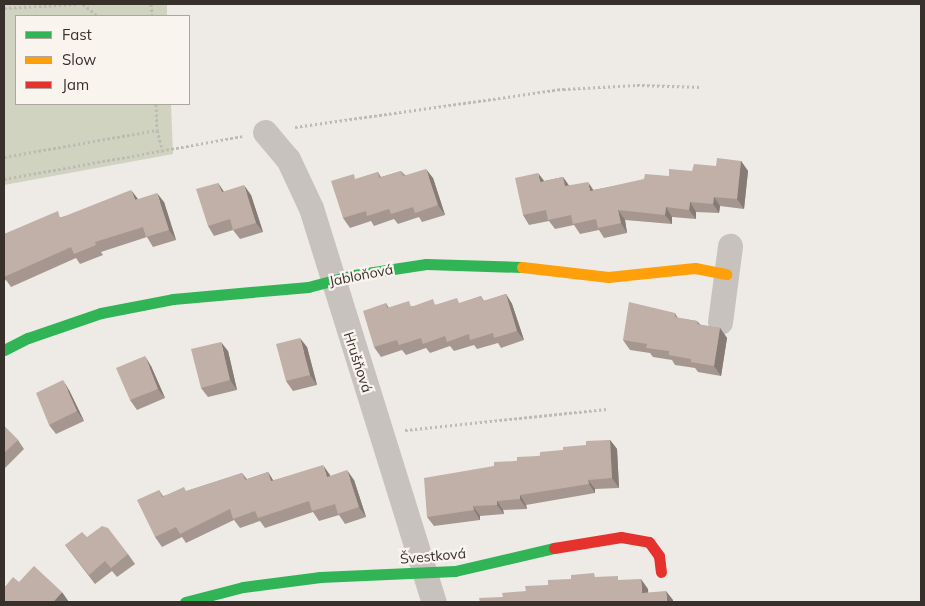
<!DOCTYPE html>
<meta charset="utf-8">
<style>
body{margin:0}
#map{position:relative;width:925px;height:606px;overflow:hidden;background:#eeeae5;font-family:Mulish,sans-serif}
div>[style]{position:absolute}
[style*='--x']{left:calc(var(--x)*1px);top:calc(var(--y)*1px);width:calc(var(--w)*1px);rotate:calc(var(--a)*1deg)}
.green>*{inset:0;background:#cfd3c0}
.path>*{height:3px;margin-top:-1.5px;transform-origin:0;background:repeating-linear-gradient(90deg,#c0bab5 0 2.5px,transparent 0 5px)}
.street>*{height:25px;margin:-12.5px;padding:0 12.5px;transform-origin:12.5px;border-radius:12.5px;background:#c7c2bd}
.fast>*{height:11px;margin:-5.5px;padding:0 5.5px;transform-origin:5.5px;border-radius:5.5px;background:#30b455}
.slow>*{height:11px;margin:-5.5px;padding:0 5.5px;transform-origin:5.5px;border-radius:5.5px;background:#ff9f0a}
.jam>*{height:11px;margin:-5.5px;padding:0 5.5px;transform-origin:5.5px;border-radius:5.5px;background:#e5322d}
.wall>*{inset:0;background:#a59790}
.shaded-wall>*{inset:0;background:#867b75}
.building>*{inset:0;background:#c0b0a7}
span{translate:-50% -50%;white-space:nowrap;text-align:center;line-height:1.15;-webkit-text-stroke:4.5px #f9f4ed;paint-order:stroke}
.street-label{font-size:14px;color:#38302b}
.frame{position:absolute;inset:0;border:5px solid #38302b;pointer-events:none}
.legend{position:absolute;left:15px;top:15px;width:175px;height:90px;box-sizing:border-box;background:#f9f4ed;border:1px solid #aca69f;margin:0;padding:6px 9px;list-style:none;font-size:15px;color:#38302b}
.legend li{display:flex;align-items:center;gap:10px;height:25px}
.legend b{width:25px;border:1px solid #aca69f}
</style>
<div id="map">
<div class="green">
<i style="clip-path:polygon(4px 4px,167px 4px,167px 16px,16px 16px,16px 104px,171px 104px,173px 154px,4px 185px)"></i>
</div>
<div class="path">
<i style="--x:83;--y:4;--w:19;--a:39"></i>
<i style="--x:151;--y:4;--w:12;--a:85"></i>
<i style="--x:4;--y:8;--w:73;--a:-3.1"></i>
<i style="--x:156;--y:104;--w:26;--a:88"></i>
<i style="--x:157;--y:130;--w:23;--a:75"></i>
<i style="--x:295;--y:127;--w:271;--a:-8.1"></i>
<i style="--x:563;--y:89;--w:74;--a:-3.1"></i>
<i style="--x:637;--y:85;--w:65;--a:1.8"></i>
<i style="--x:4;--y:157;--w:155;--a:-10"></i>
<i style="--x:4;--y:179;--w:242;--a:-10.2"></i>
<i style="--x:405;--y:430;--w:202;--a:-6"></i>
</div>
<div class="street">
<i style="--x:265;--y:132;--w:35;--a:50"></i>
<i style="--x:288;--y:159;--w:54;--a:64.9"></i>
<i style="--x:311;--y:208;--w:413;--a:72.7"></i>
<i style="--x:720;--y:322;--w:77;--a:-82.5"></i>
</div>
<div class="fast">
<i style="--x:4;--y:350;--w:27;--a:-27"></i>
<i style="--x:28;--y:338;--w:77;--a:-18.9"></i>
<i style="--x:101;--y:313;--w:73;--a:-11"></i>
<i style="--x:173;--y:299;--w:136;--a:-5.1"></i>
<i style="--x:308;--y:287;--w:48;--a:-14.6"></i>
<i style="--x:354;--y:275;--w:73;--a:-8.7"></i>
<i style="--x:426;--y:264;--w:96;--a:1.8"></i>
<i style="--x:185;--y:602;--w:60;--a:-14.5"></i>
<i style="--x:243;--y:587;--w:78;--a:-7.4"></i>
<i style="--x:320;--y:577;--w:135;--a:-2.5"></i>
<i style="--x:455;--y:571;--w:102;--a:-13.1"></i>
</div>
<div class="slow">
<i style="--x:522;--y:267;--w:87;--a:6.6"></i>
<i style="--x:608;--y:277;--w:87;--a:-5.9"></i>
<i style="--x:695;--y:268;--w:32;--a:11"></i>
</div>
<div class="jam">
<i style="--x:554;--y:548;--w:68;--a:-9.3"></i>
<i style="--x:621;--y:537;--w:28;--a:10"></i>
<i style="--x:649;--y:542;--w:17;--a:54"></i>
<i style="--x:659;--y:556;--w:16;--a:83"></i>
</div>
<div class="wall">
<i style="clip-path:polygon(741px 161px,748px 171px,744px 209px,720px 206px,719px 213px,696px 212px,696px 219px,672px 217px,672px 224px,625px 220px,627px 233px,604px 238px,599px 230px,580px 234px,574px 225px,555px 229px,549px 221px,529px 225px,523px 215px,544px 181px,563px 177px,569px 186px,593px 190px,669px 176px)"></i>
<i style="clip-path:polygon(401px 171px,405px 175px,433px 178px,445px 215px,422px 222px,419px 217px,398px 224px,394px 219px,374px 226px,371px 221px,350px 228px,343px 218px,357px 179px,378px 172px,381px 177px)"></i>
<i style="clip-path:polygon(218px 183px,224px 192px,251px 195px,263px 232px,240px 239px,233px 230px,214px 236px,208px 226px)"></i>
<i style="clip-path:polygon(138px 199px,164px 202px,176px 240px,153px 247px,147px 237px,101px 252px,103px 255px,80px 264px,76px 258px,11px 287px,6px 280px,4px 281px,4px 234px,62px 217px)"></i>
<i style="clip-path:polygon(506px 294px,512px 304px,524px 340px,501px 348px,498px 343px,477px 349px,474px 345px,454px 351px,450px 346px,430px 353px,426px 348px,406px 355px,402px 350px,381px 357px,374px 347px,386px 303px,389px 308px,461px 303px,481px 296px,484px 301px)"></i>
<i style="clip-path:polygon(675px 313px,678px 318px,697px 321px,701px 325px,720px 328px,727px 338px,721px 376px,698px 372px,695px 368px,675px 365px,672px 360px,653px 357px,650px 353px,630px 350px,623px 340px)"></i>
<i style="clip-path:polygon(307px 347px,317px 385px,293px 391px,286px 381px)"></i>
<i style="clip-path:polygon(228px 351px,237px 390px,208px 397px,201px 388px)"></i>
<i style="clip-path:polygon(151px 366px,165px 398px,137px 410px,130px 400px)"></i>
<i style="clip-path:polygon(69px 390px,84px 421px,56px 434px,49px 425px)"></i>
<i style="clip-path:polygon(4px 426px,18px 440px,24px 449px,4px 469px)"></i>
<i style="clip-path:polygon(610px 440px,617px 449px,619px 488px,595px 489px,595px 493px,526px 505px,527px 509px,503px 510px,504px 514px,480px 516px,480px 520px,434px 526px,427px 517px,494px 466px)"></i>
<i style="clip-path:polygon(268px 472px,273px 480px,330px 475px,330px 476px,354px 480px,366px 517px,345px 524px,339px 515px,319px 521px,313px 512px,265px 528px,260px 521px,240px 528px,234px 520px,186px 543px,182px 537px,162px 547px,155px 537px,159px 490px,163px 496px,187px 491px,242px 473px,247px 479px)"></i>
<i style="clip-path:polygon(87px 537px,128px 554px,135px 564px,117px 577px,112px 571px,95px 584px,65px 545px)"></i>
</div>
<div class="shaded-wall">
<i style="clip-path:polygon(741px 161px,748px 171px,744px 209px,737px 199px)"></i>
<i style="clip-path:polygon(426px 169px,433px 178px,445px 215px,438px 205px)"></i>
<i style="clip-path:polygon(538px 173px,545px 182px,540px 182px)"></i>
<i style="clip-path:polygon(563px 177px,570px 187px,565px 186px)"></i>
<i style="clip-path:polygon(588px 182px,594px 191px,590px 191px)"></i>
<i style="clip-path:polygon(218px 183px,224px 192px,222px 192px)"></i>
<i style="clip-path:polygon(244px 185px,251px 195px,263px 232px,256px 223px)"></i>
<i style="clip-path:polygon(131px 190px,138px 199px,135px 200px)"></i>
<i style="clip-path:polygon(157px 193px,164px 202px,176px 240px,169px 230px)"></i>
<i style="clip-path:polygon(714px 197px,720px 206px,719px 213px,713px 204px)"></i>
<i style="clip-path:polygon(690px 202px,696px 212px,696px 219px,689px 210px)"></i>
<i style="clip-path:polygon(666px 207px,672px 217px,672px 224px,665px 215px)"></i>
<i style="clip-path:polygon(618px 210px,625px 220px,627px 233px,621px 223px)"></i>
<i style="clip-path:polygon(506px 294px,512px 304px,524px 340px,517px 331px)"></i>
<i style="clip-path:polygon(720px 328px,727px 338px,721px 376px,714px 366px)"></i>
<i style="clip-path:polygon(300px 338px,307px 347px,317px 385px,310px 375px)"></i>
<i style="clip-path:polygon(221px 342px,228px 351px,237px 390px,230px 380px)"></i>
<i style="clip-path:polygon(145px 356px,151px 366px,165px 398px,158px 389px)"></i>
<i style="clip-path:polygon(63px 380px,69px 390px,84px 421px,77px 411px)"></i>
<i style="clip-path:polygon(610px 440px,617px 449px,619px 488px,612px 478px)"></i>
<i style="clip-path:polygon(323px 465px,330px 475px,334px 487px,327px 477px)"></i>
<i style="clip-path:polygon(347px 470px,354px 480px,366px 517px,359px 507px)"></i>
<i style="clip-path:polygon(268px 472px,274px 482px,271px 481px)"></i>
<i style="clip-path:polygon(588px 480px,595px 489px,595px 493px,589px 484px)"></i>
<i style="clip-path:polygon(520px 495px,526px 505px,527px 509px,520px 499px)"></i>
<i style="clip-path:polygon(497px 501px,503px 510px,504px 514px,497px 505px)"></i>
<i style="clip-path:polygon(473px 506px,480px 516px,480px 520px,474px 510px)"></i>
<i style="clip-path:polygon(641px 579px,648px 589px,649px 602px,642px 593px)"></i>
<i style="clip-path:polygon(666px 591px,673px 600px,673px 602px,667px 602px)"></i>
<i style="clip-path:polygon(62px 592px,69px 602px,53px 602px)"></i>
</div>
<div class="building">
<i style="clip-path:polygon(717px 158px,741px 161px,737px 199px,714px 197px,713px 204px,690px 202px,689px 210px,666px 207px,665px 215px,618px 210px,621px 223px,598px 228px,596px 219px,573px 224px,571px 215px,548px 220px,546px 210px,523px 215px,515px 178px,538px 173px,540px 182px,563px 177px,565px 186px,588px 182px,590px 191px,644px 179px,645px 174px,669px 176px,669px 169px,692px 171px,694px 164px,716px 166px)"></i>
<i style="clip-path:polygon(426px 169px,438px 205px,415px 213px,413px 207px,391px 214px,389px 209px,367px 216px,366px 211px,343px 218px,331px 181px,354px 174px,355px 179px,378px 172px,379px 178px,401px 171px,403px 176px)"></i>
<i style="clip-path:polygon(218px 183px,222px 192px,244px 185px,256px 223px,233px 230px,230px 219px,208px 226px,196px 189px)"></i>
<i style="clip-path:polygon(131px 190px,135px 200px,157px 193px,169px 230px,146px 237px,143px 227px,95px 242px,96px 245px,74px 254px,71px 247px,4px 277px,4px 234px,58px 211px,60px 218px)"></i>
<i style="clip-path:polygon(506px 294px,517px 331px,494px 338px,493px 333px,470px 340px,469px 334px,447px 342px,445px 336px,423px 344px,421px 338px,399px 345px,397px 340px,374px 347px,363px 311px,386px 303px,387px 308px,409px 301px,411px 307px,433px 299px,435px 305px,457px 298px,459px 303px,481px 296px,483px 301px)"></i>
<i style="clip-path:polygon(629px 302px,675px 313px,675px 317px,697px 321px,697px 324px,720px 328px,714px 366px,691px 362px,691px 359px,669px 355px,669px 351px,646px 348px,647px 344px,623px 340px)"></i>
<i style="clip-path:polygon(300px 338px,310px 375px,286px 381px,276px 344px)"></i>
<i style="clip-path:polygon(221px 342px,230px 380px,201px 388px,191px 349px)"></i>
<i style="clip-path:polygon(145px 356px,158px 389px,130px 400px,116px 368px)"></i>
<i style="clip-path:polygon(63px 380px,77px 411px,49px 425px,36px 393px)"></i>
<i style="clip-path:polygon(4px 426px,18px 440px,4px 453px)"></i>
<i style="clip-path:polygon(610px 440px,612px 478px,588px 480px,589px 484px,520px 495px,520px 499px,497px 501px,497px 505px,473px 506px,474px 510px,427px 517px,424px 478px,494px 466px,494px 462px,517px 461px,517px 457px,540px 456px,540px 452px,563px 450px,563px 447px,586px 445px,586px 441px)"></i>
<i style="clip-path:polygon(323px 465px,327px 477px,347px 470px,359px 507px,338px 514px,335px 504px,312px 511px,309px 501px,258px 518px,255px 511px,233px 519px,230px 509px,180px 534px,176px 527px,155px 537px,137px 500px,159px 490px,162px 497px,184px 487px,186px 491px,242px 473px,245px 480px,268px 472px,271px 481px)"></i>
<i style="clip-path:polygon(102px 526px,108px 528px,128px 554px,111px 568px,105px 561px,89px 575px,65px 545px,82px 532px,87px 537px)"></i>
<i style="clip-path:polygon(34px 566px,62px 592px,53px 602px,4px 602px,4px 588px,13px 577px,19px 582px)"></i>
<i style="clip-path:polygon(594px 573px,595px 577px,618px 576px,618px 580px,641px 579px,642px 593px,666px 591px,667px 602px,480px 602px,479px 598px,503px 597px,502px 593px,526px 591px,525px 586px,548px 585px,548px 580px,571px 579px,571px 575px)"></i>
</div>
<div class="street-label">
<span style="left:361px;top:275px;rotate:-11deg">Jabloňová</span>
<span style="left:358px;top:362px;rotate:72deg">Hrušňová</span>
<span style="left:433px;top:556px;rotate:-5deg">Švestková</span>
</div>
<div class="frame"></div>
<ul class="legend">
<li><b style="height:6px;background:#30b455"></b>Fast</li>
<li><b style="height:6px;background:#ff9f0a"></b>Slow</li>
<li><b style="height:6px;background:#e5322d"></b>Jam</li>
</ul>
</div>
